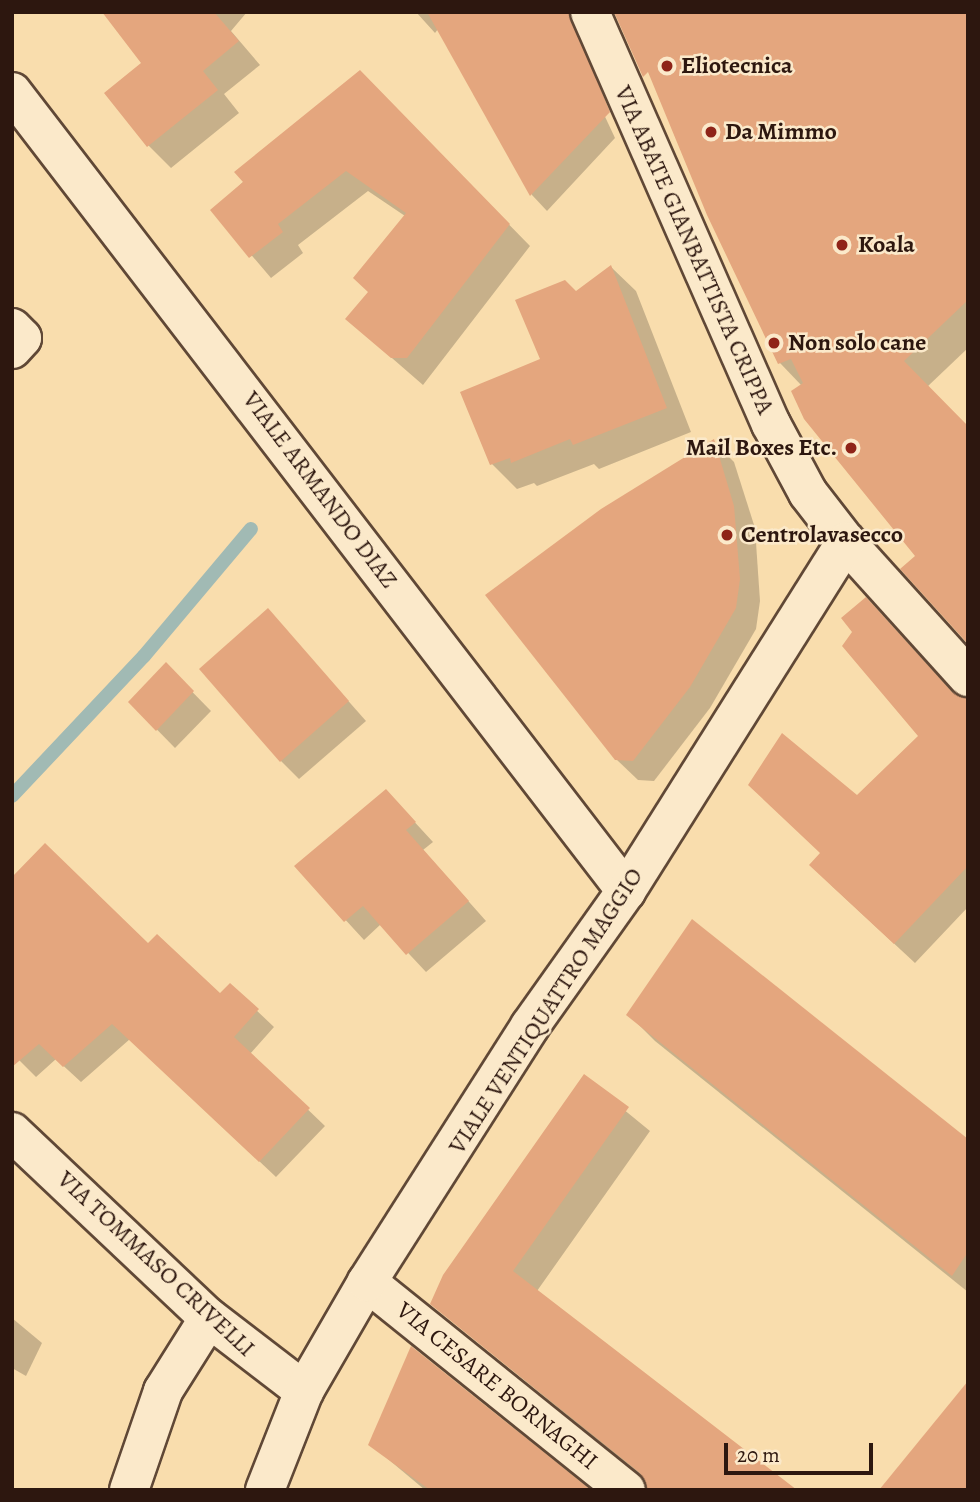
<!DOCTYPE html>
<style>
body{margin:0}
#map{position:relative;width:980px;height:1502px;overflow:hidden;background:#f9ddad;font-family:Alegreya,serif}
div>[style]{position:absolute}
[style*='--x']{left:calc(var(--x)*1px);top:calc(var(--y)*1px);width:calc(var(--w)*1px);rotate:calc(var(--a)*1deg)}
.shadow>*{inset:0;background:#0003}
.stream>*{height:14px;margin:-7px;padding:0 7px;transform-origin:7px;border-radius:7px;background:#a1bab4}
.building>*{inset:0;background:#e4a67e}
.roads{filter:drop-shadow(2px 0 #604836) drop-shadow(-2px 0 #604836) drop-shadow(0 2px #604836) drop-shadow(0 -2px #604836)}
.minor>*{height:38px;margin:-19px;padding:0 19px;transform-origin:19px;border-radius:19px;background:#fbe9ca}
.dots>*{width:19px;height:19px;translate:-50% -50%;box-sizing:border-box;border:4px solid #fbe9ca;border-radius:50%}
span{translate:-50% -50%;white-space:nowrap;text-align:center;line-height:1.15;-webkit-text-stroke:5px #fbe9ca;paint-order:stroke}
.poi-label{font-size:24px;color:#2d170f;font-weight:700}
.left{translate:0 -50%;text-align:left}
.right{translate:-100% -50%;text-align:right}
.street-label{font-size:24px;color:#2d170f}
.frame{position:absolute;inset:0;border:14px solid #2d170f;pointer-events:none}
.scale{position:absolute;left:724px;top:1443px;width:149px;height:32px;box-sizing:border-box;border:4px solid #2d170f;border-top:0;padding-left:9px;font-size:21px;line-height:24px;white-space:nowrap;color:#2d170f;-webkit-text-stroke:5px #fbe9ca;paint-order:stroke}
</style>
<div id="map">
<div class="shadow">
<i style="clip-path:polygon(104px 12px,247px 12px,231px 31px,260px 65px,224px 94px,239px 113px,171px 168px,148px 145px,144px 63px)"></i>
<i style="clip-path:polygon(416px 12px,556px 12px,615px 138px,547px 211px,532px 195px,438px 29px,435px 33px)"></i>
<i style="clip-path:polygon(968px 12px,968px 348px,927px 387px,802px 386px,780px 363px)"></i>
<i style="clip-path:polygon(360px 73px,530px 246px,423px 385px,347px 319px,370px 292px,405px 216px,368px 191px,298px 245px,303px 253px,271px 278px,213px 210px)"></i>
<i style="clip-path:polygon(611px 267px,636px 291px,691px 432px,599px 469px,594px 464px,537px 486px,534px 483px,517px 489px,492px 464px,576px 293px)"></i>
<i style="clip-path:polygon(713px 441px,734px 462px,755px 528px,760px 601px,756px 629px,710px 708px,654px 781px,638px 780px,616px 759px)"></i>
<i style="clip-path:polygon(268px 610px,366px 721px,299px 779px,281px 761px)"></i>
<i style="clip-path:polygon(886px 620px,968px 708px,968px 907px,915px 963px,831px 885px,822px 854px,857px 797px,920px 736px)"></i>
<i style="clip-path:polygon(166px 665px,211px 711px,175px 748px,130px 702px)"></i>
<i style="clip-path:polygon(386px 791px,433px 842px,423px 850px,486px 921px,426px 972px,381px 924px,364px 940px,297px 867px)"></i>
<i style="clip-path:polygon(148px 945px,220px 995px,230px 985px,274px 1027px,250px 1054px,325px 1126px,276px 1177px,130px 1039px,81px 1082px,56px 1059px,36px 1077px,12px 1053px)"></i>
<i style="clip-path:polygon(628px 1014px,968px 1142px,968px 1292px,655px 1041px)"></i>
<i style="clip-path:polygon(584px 1077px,650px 1131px,537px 1291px,644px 1478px,432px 1304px)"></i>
<i style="clip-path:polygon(12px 1318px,42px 1343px,26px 1376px,12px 1368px)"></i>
<i style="clip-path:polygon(370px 1444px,588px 1490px,425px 1490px)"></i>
</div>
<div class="stream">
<i style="--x:12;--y:796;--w:192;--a:-46.7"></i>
<i style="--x:144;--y:656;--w:166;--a:-49.9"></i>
</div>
<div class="building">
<i style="clip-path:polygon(102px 12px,214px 12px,239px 41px,203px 71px,218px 90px,147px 147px,104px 93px,141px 63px)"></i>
<i style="clip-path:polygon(427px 12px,569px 12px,610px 112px,530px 196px)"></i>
<i style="clip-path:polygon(614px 12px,968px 12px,968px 300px,904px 361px,968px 426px,968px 644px,900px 569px,915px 556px,804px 419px,791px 391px,803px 383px,791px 359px,778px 364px,707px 215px,648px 72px,643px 77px)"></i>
<i style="clip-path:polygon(360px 70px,510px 224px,407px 358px,391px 358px,345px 319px,368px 292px,353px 278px,406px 213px,346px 171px,278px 224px,283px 232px,249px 258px,210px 210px,243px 182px,234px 172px)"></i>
<i style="clip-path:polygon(611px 265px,667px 408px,573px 445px,570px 439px,511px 463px,510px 458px,490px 465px,460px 392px,540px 359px,515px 300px,565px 280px,576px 291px)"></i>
<i style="clip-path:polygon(714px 439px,734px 506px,740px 579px,736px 608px,690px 687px,633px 761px,615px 760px,485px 595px,601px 509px)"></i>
<i style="clip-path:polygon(866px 597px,952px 692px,968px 698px,968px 866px,894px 944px,809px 865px,820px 853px,748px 785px,782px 733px,857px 795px,918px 736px,842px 646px,852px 632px,841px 618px)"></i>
<i style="clip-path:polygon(268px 608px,349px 701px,280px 762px,199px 669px)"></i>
<i style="clip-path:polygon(166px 662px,194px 691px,156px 731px,128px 702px)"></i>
<i style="clip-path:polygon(386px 789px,416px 822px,406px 830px,469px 901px,406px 955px,363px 906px,344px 922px,294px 866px)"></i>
<i style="clip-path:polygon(45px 843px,148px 943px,157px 934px,220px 993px,230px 983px,259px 1009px,234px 1037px,310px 1108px,259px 1162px,112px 1024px,63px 1067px,39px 1044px,12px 1067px,12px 877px)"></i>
<i style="clip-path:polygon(692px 919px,968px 1139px,968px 1252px,952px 1276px,626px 1015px)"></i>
<i style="clip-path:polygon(584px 1074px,629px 1107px,513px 1271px,797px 1490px,647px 1490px,640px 1473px,430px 1304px,443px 1275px)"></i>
<i style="clip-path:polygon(411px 1346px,591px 1490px,430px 1490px,368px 1445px)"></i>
<i style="clip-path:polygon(968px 1381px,968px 1490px,879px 1490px)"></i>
</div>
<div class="roads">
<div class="minor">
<i style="--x:590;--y:12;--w:450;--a:66.3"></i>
<i style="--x:771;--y:424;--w:78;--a:61.8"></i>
<i style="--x:808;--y:493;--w:62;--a:52.2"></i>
<i style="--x:846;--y:542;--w:182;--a:47.9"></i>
<i style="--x:12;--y:92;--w:1008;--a:52.46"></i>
<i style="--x:12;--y:328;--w:14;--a:45"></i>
<i style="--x:22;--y:338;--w:15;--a:132"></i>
<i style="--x:12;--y:1132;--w:271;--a:43.4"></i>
<i style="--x:209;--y:1318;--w:120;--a:37.5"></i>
<i style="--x:367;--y:1282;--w:332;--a:38.8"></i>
<i style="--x:129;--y:1490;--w:105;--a:-71"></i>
<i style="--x:163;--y:1391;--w:86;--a:-57.8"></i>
<i style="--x:265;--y:1490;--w:106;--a:-68.5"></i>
<i style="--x:304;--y:1391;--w:126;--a:-60"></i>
<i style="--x:367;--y:1282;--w:303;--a:-57.5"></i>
<i style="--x:530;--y:1026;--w:166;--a:-54.6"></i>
<i style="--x:626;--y:891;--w:413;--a:-57.8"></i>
</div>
</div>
<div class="dots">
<i style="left:667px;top:66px;background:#8f2418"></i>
<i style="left:711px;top:132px;background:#8f2418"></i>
<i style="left:842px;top:245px;background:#8f2418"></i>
<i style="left:774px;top:343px;background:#8f2418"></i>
<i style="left:851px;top:448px;background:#8f2418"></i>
<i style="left:727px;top:535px;background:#8f2418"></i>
</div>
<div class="poi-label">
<span class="left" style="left:681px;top:66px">Eliotecnica</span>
<span class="left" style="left:725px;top:132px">Da Mimmo</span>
<span class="left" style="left:858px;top:245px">Koala</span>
<span class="left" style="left:788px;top:343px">Non solo cane</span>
<span class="right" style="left:837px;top:448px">Mail Boxes Etc.</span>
<span class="left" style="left:741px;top:535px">Centrolavasecco</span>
</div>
<div class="street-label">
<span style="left:694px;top:250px;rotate:66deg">VIA ABATE GIANBATTISTA CRIPPA</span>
<span style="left:320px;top:490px;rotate:53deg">VIALE ARMANDO DIAZ</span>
<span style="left:546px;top:1011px;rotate:-57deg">VIALE VENTIQUATTRO MAGGIO</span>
<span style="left:156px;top:1264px;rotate:43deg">VIA TOMMASO CRIVELLI</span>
<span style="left:497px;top:1386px;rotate:39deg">VIA CESARE BORNAGHI</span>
</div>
<div class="frame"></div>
<div class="scale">20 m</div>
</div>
